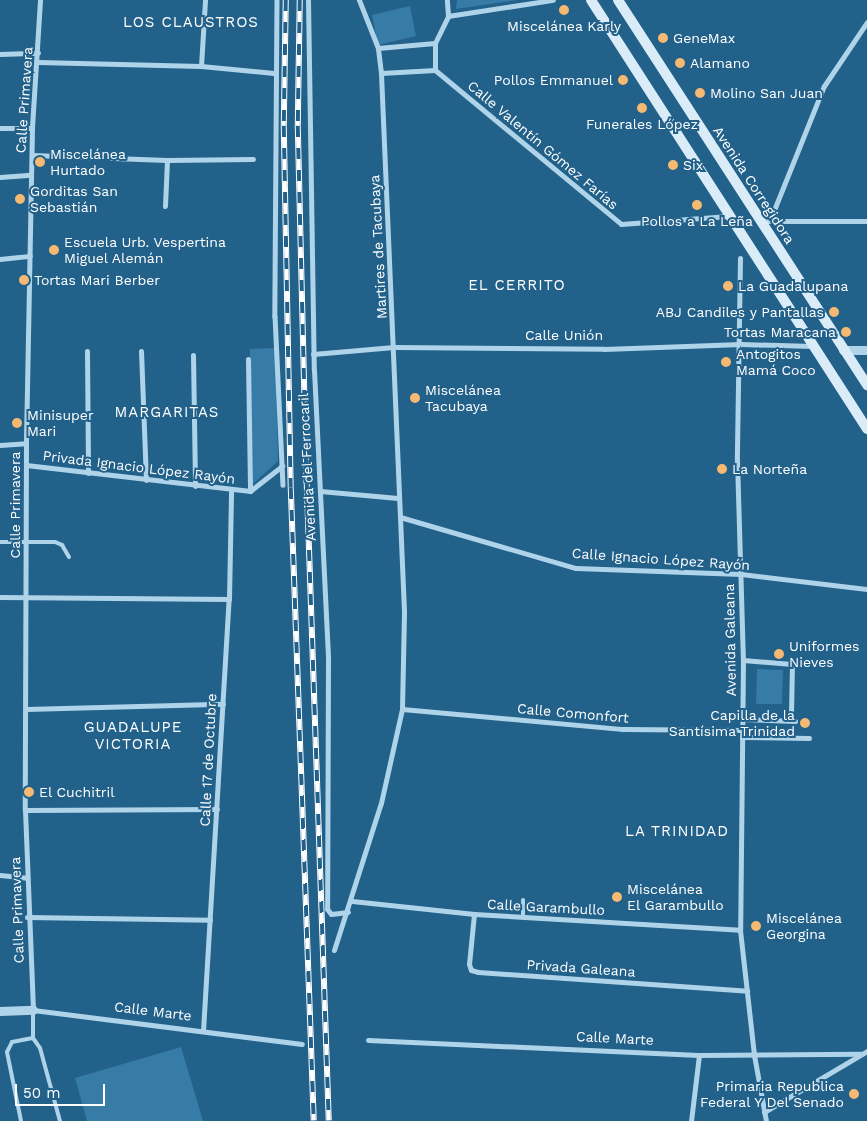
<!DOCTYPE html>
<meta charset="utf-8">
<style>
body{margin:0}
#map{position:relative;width:867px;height:1121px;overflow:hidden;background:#22618a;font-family:"Work Sans",sans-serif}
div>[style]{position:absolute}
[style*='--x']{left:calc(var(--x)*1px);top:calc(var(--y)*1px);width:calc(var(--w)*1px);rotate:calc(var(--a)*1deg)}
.green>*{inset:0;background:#367ca7}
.service>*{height:4px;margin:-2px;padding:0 2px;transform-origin:2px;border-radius:2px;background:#afd4ea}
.pedestrian>*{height:4.5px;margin:-2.25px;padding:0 2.25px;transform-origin:2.25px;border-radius:2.25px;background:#afd4ea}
.minor>*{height:5px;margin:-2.5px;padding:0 2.5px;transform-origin:2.5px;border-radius:2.5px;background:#afd4ea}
.tertiary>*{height:9px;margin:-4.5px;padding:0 4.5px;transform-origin:4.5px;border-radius:4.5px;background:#afd4ea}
.secondary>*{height:10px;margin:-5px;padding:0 5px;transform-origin:5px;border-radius:5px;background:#daecf8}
.rail>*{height:5.5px;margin-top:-2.75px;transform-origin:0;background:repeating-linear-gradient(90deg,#22618a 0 11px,#fff 0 22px);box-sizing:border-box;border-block:1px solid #fff}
.dots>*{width:14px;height:14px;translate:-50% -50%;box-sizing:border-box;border:2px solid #22618a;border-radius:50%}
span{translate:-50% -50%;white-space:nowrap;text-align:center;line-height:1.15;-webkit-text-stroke:4px #22618a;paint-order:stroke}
.poi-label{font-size:14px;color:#fff}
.left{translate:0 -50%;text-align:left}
.right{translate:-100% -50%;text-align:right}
.street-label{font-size:14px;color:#fff}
.neighbourhood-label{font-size:15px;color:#fff;letter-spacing:1px}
.scale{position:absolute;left:15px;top:1084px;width:90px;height:22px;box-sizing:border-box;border:2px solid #fff;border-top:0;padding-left:6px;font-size:15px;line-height:18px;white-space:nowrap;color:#fff;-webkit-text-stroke:4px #22618a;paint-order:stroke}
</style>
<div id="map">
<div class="green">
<i style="clip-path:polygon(457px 0,517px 0,456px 9px)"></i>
<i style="clip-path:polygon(410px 6px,416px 36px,378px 45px,372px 15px)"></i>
<i style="clip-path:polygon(275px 348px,278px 461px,253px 484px,250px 349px)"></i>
<i style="clip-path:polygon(757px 669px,783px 670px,782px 704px,756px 704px)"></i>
<i style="clip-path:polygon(181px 1047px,203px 1121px,87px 1121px,75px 1078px)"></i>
</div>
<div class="service">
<i style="--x:0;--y:542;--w:55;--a:0"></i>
<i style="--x:55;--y:542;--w:8;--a:23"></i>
<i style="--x:62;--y:545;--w:14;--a:60"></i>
<i style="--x:523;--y:917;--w:17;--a:-90"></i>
<i style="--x:33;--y:1038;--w:28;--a:-90"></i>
<i style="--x:21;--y:1121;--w:70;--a:-101.5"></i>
<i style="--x:7;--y:1052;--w:11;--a:-63"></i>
<i style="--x:12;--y:1042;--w:21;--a:-11"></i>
<i style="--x:33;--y:1038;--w:12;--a:55"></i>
<i style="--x:40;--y:1048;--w:76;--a:74.7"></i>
</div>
<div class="pedestrian">
<i style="--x:277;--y:0;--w:316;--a:90.4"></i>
<i style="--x:275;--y:316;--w:169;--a:87.3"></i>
<i style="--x:448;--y:16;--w:106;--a:-8.7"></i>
<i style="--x:791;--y:715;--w:51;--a:-88.9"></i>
<i style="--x:742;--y:719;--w:53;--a:2.2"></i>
<i style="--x:742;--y:737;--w:67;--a:0.9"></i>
</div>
<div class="minor">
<i style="--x:40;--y:0;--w:128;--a:93.6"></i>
<i style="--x:32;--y:128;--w:315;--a:91.1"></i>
<i style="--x:26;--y:443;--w:367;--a:90.2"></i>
<i style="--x:25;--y:810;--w:200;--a:87.7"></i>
<i style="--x:33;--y:1010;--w:271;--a:7.2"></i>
<i style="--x:308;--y:0;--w:370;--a:89.1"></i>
<i style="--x:314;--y:370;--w:290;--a:87.2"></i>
<i style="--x:328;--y:660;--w:249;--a:90.2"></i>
<i style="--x:327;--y:909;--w:6;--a:51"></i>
<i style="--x:331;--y:914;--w:17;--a:-7"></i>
<i style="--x:378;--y:48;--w:57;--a:-5"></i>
<i style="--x:0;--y:54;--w:38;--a:-2"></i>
<i style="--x:38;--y:62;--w:163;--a:1.4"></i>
<i style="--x:201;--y:66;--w:73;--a:5.5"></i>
<i style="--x:201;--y:66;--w:66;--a:-86.5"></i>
<i style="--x:435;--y:70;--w:241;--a:39.6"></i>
<i style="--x:621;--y:224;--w:108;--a:-4.2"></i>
<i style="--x:435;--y:70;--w:27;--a:-90"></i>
<i style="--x:435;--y:43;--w:30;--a:-64"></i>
<i style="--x:448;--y:16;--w:16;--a:-94"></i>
<i style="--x:381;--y:73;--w:54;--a:-3.2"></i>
<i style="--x:0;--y:128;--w:32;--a:0"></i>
<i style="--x:32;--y:155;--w:135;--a:2.1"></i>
<i style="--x:167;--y:160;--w:86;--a:-0.7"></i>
<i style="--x:0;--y:177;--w:31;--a:-4"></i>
<i style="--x:165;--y:206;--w:46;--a:-87.5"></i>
<i style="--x:770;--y:220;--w:144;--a:-68.1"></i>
<i style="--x:824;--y:86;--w:77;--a:-56.1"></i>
<i style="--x:768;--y:221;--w:99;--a:0"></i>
<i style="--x:740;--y:258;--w:202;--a:90.9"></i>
<i style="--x:737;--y:460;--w:200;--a:88.3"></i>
<i style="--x:743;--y:660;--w:270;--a:90.6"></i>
<i style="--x:740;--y:930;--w:126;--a:83.6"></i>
<i style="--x:754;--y:1055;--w:67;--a:79.7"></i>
<i style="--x:0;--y:259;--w:30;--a:-6"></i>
<i style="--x:87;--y:351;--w:122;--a:89.5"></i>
<i style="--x:141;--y:351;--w:129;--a:87.8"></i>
<i style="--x:313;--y:354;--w:81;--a:-4.9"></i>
<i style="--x:394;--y:347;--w:210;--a:0.5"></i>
<i style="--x:604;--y:349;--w:137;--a:-2.1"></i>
<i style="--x:741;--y:344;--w:71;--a:1.6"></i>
<i style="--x:193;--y:355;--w:131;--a:89.1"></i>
<i style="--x:248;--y:359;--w:132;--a:89.1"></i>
<i style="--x:0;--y:445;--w:26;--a:-4"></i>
<i style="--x:26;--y:465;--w:226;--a:6.6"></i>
<i style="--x:250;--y:491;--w:41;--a:-38"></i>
<i style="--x:320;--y:491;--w:78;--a:5.1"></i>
<i style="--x:400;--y:517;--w:183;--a:16.2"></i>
<i style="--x:576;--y:568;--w:165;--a:2.1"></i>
<i style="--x:741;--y:574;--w:127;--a:6.8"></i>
<i style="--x:0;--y:597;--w:229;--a:0.5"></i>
<i style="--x:743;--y:660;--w:49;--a:4.7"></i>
<i style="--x:26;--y:709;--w:197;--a:-1.5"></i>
<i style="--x:402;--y:709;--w:222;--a:5.2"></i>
<i style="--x:623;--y:729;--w:119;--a:0.5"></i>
<i style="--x:25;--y:810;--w:192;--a:-0.3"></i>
<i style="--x:0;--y:875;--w:27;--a:6"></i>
<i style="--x:352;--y:901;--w:123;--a:6.1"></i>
<i style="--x:474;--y:914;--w:266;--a:3.4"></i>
<i style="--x:474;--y:914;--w:50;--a:95.7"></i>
<i style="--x:469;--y:964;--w:6;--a:72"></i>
<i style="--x:471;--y:970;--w:7;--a:16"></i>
<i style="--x:478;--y:972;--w:270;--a:4"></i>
<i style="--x:27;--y:917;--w:183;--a:0.9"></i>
<i style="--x:334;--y:950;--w:154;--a:-72.3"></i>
<i style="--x:381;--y:803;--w:96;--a:-77.4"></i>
<i style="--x:402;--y:709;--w:98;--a:-88.8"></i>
<i style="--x:404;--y:611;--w:538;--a:-92.45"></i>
<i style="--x:381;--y:73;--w:25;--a:-97"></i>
<i style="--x:378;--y:48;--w:52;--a:-111.6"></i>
<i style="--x:203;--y:1031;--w:433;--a:-86.6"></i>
<i style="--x:229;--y:599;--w:109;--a:-88.9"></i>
<i style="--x:368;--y:1040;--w:331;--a:2.6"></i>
<i style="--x:699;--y:1055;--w:162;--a:-0.4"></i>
<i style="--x:764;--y:1112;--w:120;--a:-30.6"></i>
<i style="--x:691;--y:1121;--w:66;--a:-83.1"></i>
</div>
<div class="tertiary">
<i style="--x:843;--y:350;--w:24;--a:0"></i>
<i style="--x:0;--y:1011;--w:33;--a:-2"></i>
</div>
<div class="secondary">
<i style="--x:591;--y:0;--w:510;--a:57.24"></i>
<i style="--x:618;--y:0;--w:459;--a:57.1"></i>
</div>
<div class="rail">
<i style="--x:286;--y:0;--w:126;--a:90.9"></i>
<i style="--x:284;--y:126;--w:362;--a:88.9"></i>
<i style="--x:291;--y:488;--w:633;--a:87.92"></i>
<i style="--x:300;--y:0;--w:126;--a:90.9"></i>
<i style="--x:298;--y:126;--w:358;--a:88.6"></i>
<i style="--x:307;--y:484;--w:637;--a:88.02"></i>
</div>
<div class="dots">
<i style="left:564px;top:10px;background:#f6b971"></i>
<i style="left:663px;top:38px;background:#f6b971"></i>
<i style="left:680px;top:63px;background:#f6b971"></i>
<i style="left:623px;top:80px;background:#f6b971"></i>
<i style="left:700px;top:93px;background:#f6b971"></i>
<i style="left:642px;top:108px;background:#f6b971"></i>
<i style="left:40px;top:162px;background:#f6b971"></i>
<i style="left:673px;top:165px;background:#f6b971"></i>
<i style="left:20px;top:199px;background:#f6b971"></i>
<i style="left:697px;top:205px;background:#f6b971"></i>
<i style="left:54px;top:250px;background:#f6b971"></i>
<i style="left:24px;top:280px;background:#f6b971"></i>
<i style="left:728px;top:286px;background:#f6b971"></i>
<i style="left:834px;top:312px;background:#f6b971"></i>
<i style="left:846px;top:332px;background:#f6b971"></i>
<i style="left:726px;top:362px;background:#f6b971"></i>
<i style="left:415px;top:398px;background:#f6b971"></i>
<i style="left:17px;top:423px;background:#f6b971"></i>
<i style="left:722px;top:469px;background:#f6b971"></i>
<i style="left:779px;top:654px;background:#f6b971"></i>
<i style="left:805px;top:723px;background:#f6b971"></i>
<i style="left:29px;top:792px;background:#f6b971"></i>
<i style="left:617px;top:897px;background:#f6b971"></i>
<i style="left:756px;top:926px;background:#f6b971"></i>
<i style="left:854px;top:1094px;background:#f6b971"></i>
</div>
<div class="poi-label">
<span style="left:564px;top:26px">Miscelánea Karly</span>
<span class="left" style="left:673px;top:38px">GeneMax</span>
<span class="left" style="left:690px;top:63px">Alamano</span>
<span class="right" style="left:613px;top:80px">Pollos Emmanuel</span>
<span class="left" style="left:710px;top:93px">Molino San Juan</span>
<span style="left:642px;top:124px">Funerales López</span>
<span class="left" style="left:50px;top:162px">Miscelánea<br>Hurtado</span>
<span class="left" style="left:683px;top:165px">Six</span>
<span class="left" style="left:30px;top:199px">Gorditas San<br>Sebastián</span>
<span style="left:697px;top:221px">Pollos a La Leña</span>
<span class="left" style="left:64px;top:250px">Escuela Urb. Vespertina<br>Miguel Alemán</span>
<span class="left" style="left:34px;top:280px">Tortas Mari Berber</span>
<span class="left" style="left:738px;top:286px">La Guadalupana</span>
<span class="right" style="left:824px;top:312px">ABJ Candiles y Pantallas</span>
<span class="right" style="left:836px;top:332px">Tortas Maracana</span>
<span class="left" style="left:736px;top:362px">Antogitos<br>Mamá Coco</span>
<span class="left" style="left:425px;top:398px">Miscelánea<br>Tacubaya</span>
<span class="left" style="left:27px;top:423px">Minisuper<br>Mari</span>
<span class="left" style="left:732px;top:469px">La Norteña</span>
<span class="left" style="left:789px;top:654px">Uniformes<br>Nieves</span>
<span class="right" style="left:795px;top:723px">Capilla de la<br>Santísima Trinidad</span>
<span class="left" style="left:39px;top:792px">El Cuchitril</span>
<span class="left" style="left:627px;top:897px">Miscelánea<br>El Garambullo</span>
<span class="left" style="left:766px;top:926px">Miscelánea<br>Georgina</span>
<span class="right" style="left:844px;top:1094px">Primaria Republica<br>Federal Y Del Senado</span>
</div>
<div class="street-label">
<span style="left:24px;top:100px;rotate:-86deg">Calle Primavera</span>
<span style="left:543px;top:145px;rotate:40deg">Calle Valentín Gómez Farías</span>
<span style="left:754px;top:185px;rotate:57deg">Avenida Corregidora</span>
<span style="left:378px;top:247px;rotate:-93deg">Martires de Tacubaya</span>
<span style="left:564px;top:335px">Calle Unión</span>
<span style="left:139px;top:467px;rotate:7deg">Privada Ignacio López Rayón</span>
<span style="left:307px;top:467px;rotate:-93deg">Avenida del Ferrocaril</span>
<span style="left:15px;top:505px;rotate:-90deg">Calle Primavera</span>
<span style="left:661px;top:559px;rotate:4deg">Calle Ignacio López Rayón</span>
<span style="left:730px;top:640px;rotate:-91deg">Avenida Galeana</span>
<span style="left:573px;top:713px;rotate:5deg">Calle Comonfort</span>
<span style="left:208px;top:760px;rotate:-87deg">Calle 17 de Octubre</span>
<span style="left:546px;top:907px;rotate:3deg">Calle Garambullo</span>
<span style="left:17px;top:910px;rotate:-92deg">Calle Primavera</span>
<span style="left:581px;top:968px;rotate:4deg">Privada Galeana</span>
<span style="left:153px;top:1011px;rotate:7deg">Calle Marte</span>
<span style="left:615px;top:1038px;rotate:3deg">Calle Marte</span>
</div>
<div class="neighbourhood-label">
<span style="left:191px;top:23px">LOS CLAUSTROS</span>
<span style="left:517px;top:286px">EL CERRITO</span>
<span style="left:167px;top:413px">MARGARITAS</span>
<span style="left:133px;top:736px">GUADALUPE<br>VICTORIA</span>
<span style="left:677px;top:832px">LA TRINIDAD</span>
</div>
<div class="scale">50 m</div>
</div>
